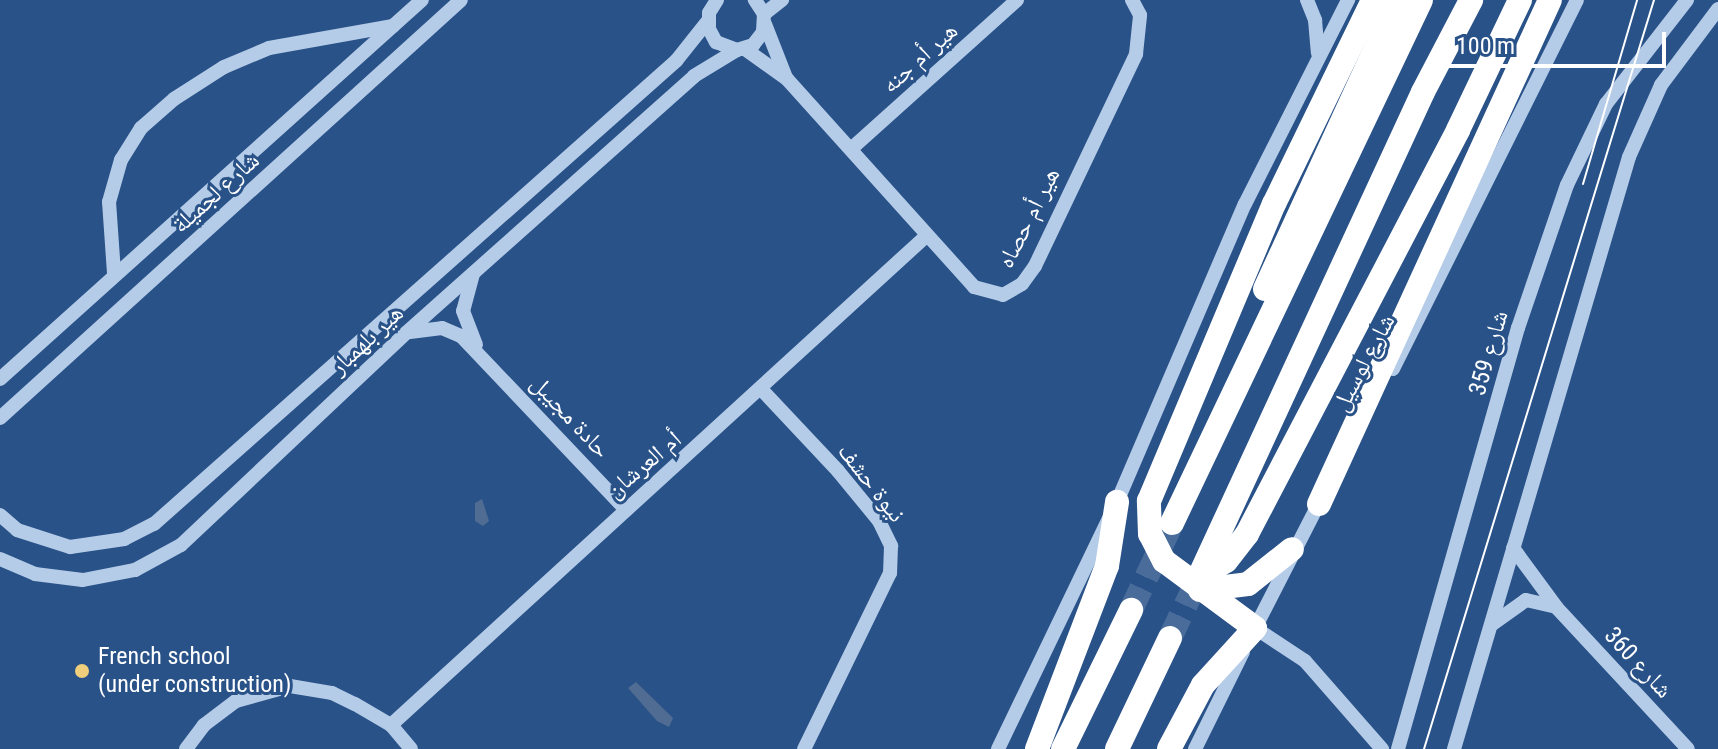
<!DOCTYPE html>
<meta charset="utf-8">
<style>
body{margin:0}
#map{position:relative;width:1718px;height:749px;overflow:hidden;background:#295288;font-family:"Roboto Condensed","Noto Naskh Arabic",sans-serif}
div>[style]{position:absolute}
[style*='--x']{left:calc(var(--x)*1px);top:calc(var(--y)*1px);width:calc(var(--w)*1px);rotate:calc(var(--a)*1deg)}
.water>*{inset:0;background:#506c92}
.highway-tunnel>*{height:24px;margin-top:-12px;transform-origin:0;background:repeating-linear-gradient(90deg,#496c9a 0 24px,transparent 0 36px)}
.minor>*{height:14px;margin:-7px;padding:0 7px;transform-origin:7px;border-radius:7px;background:#b5cce8}
.highway>*{height:24px;margin:-12px;padding:0 12px;transform-origin:12px;border-radius:12px;background:#fff}
.tram>*{height:2px;margin:-1px;padding:0 1px;transform-origin:1px;border-radius:1px;background:#fff}
.dots>*{width:22px;height:22px;translate:-50% -50%;box-sizing:border-box;border:4px solid #295288;border-radius:50%}
span{translate:-50% -50%;white-space:nowrap;text-align:center;line-height:1.15;-webkit-text-stroke:6px #295288;paint-order:stroke}
.street-label{font-size:24px;color:#fff}
.poi-label{font-size:24px;color:#fff}
.left{translate:0 -50%;text-align:left}
.scale{position:absolute;left:1442px;top:32px;width:224px;height:36px;box-sizing:border-box;border:4px solid #fff;border-top:0;padding-left:10px;font-size:24px;line-height:28px;white-space:nowrap;color:#fff;-webkit-text-stroke:6px #295288;paint-order:stroke}
</style>
<div id="map">
<div class="water">
<i style="clip-path:polygon(482px 499px,489px 521px,483px 526px,475px 521px,475px 503px)"></i>
<i style="clip-path:polygon(636px 682px,673px 718px,669px 727px,657px 721px,628px 688px)"></i>
</div>
<div class="highway-tunnel">
<i style="--x:1131;--y:610;--w:96;--a:-64.8"></i>
<i style="--x:1170;--y:638;--w:65;--a:-64.6"></i>
</div>
<div class="minor">
<i style="--x:717;--y:0;--w:15;--a:122"></i>
<i style="--x:709;--y:13;--w:16;--a:90"></i>
<i style="--x:709;--y:29;--w:15;--a:62"></i>
<i style="--x:716;--y:42;--w:22;--a:21"></i>
<i style="--x:737;--y:50;--w:17;--a:-17"></i>
<i style="--x:753;--y:45;--w:16;--a:-52"></i>
<i style="--x:763;--y:32;--w:18;--a:-87"></i>
<i style="--x:764;--y:14;--w:17;--a:-123"></i>
<i style="--x:1307;--y:0;--w:22;--a:68"></i>
<i style="--x:1315;--y:20;--w:33;--a:85"></i>
<i style="--x:764;--y:14;--w:23;--a:-38"></i>
<i style="--x:765;--y:24;--w:55;--a:68.6"></i>
<i style="--x:745;--y:49;--w:52;--a:35.5"></i>
<i style="--x:787;--y:79;--w:280;--a:48"></i>
<i style="--x:974;--y:287;--w:30;--a:15"></i>
<i style="--x:1003;--y:295;--w:22;--a:-30"></i>
<i style="--x:1022;--y:284;--w:22;--a:-54"></i>
<i style="--x:1035;--y:266;--w:235;--a:-64.5"></i>
<i style="--x:1136;--y:54;--w:39;--a:-84"></i>
<i style="--x:1140;--y:15;--w:17;--a:-118"></i>
<i style="--x:851;--y:149;--w:223;--a:-41.9"></i>
<i style="--x:114;--y:273;--w:71;--a:-94"></i>
<i style="--x:109;--y:202;--w:44;--a:-74.1"></i>
<i style="--x:121;--y:160;--w:38;--a:-58"></i>
<i style="--x:141;--y:128;--w:44;--a:-41.3"></i>
<i style="--x:174;--y:99;--w:59;--a:-32.6"></i>
<i style="--x:224;--y:67;--w:49;--a:-22.9"></i>
<i style="--x:269;--y:48;--w:126;--a:-10.1"></i>
<i style="--x:473;--y:274;--w:38;--a:105"></i>
<i style="--x:463;--y:311;--w:36;--a:69"></i>
<i style="--x:410;--y:332;--w:32;--a:-7"></i>
<i style="--x:442;--y:328;--w:21;--a:23"></i>
<i style="--x:461;--y:336;--w:238;--a:46.5"></i>
<i style="--x:1393;--y:369;--w:412;--a:-63.5"></i>
<i style="--x:0;--y:379;--w:567;--a:-41.93"></i>
<i style="--x:762;--y:390;--w:111;--a:46.8"></i>
<i style="--x:838;--y:471;--w:65;--a:50.6"></i>
<i style="--x:879;--y:521;--w:28;--a:64"></i>
<i style="--x:891;--y:546;--w:27;--a:92"></i>
<i style="--x:890;--y:573;--w:196;--a:116"></i>
<i style="--x:0;--y:418;--w:622;--a:-42.2"></i>
<i style="--x:0;--y:515;--w:23;--a:41"></i>
<i style="--x:17;--y:530;--w:56;--a:17.8"></i>
<i style="--x:70;--y:547;--w:55;--a:-8.4"></i>
<i style="--x:124;--y:539;--w:34;--a:-27"></i>
<i style="--x:154;--y:524;--w:698;--a:-41.57"></i>
<i style="--x:676;--y:61;--w:50;--a:-51.5"></i>
<i style="--x:1513;--y:548;--w:74;--a:53.7"></i>
<i style="--x:1557;--y:608;--w:192;--a:47.1"></i>
<i style="--x:0;--y:559;--w:38;--a:23"></i>
<i style="--x:35;--y:574;--w:48;--a:7.1"></i>
<i style="--x:83;--y:580;--w:53;--a:-10.9"></i>
<i style="--x:135;--y:570;--w:52;--a:-28.5"></i>
<i style="--x:181;--y:545;--w:309;--a:-43.3"></i>
<i style="--x:406;--y:333;--w:386;--a:-41.7"></i>
<i style="--x:694;--y:76;--w:50;--a:-31.2"></i>
<i style="--x:1491;--y:625;--w:43;--a:-35.5"></i>
<i style="--x:1526;--y:600;--w:28;--a:13"></i>
<i style="--x:1255;--y:628;--w:60;--a:33.4"></i>
<i style="--x:1305;--y:661;--w:117;--a:48.8"></i>
<i style="--x:1252;--y:634;--w:152;--a:-62.9"></i>
<i style="--x:391;--y:725;--w:723;--a:-42.42"></i>
<i style="--x:186;--y:749;--w:30;--a:-53"></i>
<i style="--x:204;--y:725;--w:40;--a:-37"></i>
<i style="--x:236;--y:701;--w:56;--a:-15.5"></i>
<i style="--x:290;--y:686;--w:43;--a:9.5"></i>
<i style="--x:332;--y:693;--w:25;--a:26"></i>
<i style="--x:355;--y:704;--w:42;--a:30.3"></i>
<i style="--x:391;--y:725;--w:31;--a:50"></i>
<i style="--x:998;--y:749;--w:274;--a:-64.3"></i>
<i style="--x:1117;--y:502;--w:324;--a:-66.8"></i>
<i style="--x:1245;--y:204;--w:229;--a:-63.2"></i>
<i style="--x:1195;--y:749;--w:108;--a:-63.7"></i>
<i style="--x:1398;--y:749;--w:438;--a:-74.1"></i>
<i style="--x:1518;--y:328;--w:151;--a:-71.1"></i>
<i style="--x:1567;--y:185;--w:90;--a:-64.3"></i>
<i style="--x:1606;--y:104;--w:132;--a:-52.1"></i>
<i style="--x:1454;--y:749;--w:617;--a:-73.53"></i>
<i style="--x:1629;--y:157;--w:79;--a:-66"></i>
<i style="--x:1661;--y:85;--w:95;--a:-53.1"></i>
</div>
<div class="highway">
<i style="--x:1265;--y:289;--w:318;--a:-65.3"></i>
<i style="--x:1319;--y:504;--w:554;--a:-65.38"></i>
<i style="--x:1172;--y:523;--w:579;--a:-64.54"></i>
<i style="--x:1198;--y:579;--w:33;--a:-33"></i>
<i style="--x:1226;--y:561;--w:34;--a:-52"></i>
<i style="--x:1247;--y:534;--w:456;--a:-62.4"></i>
<i style="--x:1458;--y:130;--w:144;--a:-64.5"></i>
<i style="--x:1198;--y:579;--w:536;--a:-65.2"></i>
<i style="--x:1423;--y:92;--w:104;--a:-62.4"></i>
<i style="--x:1200;--y:590;--w:48;--a:-7.1"></i>
<i style="--x:1248;--y:584;--w:56;--a:-38.5"></i>
<i style="--x:1037;--y:749;--w:196;--a:-69.1"></i>
<i style="--x:1107;--y:566;--w:65;--a:-81.1"></i>
<i style="--x:1063;--y:749;--w:155;--a:-63.9"></i>
<i style="--x:1117;--y:749;--w:123;--a:-64.5"></i>
<i style="--x:1169;--y:749;--w:72;--a:-62"></i>
<i style="--x:1203;--y:685;--w:77;--a:-47.6"></i>
<i style="--x:1255;--y:628;--w:113;--a:-143.6"></i>
<i style="--x:1164;--y:561;--w:30;--a:-117"></i>
<i style="--x:1150;--y:534;--w:33;--a:-92"></i>
<i style="--x:1149;--y:501;--w:322;--a:-67.2"></i>
<i style="--x:1274;--y:204;--w:227;--a:-64.1"></i>
</div>
<div class="tram">
<i style="--x:1583;--y:184;--w:192;--a:-73.6"></i>
<i style="--x:1424;--y:749;--w:784;--a:-72.93"></i>
</div>
<div class="dots">
<i style="left:82px;top:671px;background:#efcf7c"></i>
</div>
<div class="street-label">
<span style="left:920px;top:58px;rotate:-42deg">هير أم جنه</span>
<span style="left:216px;top:193px;rotate:-42deg">شارع لجميلة</span>
<span style="left:1029px;top:218px;rotate:-63deg">هير أم حصاه</span>
<span style="left:367px;top:340px;rotate:-43deg">هير بلهمبار</span>
<span style="left:1489px;top:353px;rotate:-74deg">شارع 359</span>
<span style="left:1364px;top:363px;rotate:-62deg">شارع لوسيل</span>
<span style="left:570px;top:417px;rotate:47deg">حادة مجيبل</span>
<span style="left:644px;top:465px;rotate:-40deg">أم العرشان</span>
<span style="left:871px;top:483px;rotate:52deg">نيوة حشف</span>
<span style="left:1638px;top:663px;rotate:47deg">شارع 360</span>
</div>
<div class="poi-label">
<span class="left" style="left:98px;top:671px">French school<br>(under construction)</span>
</div>
<div class="scale">100 m</div>
</div>
